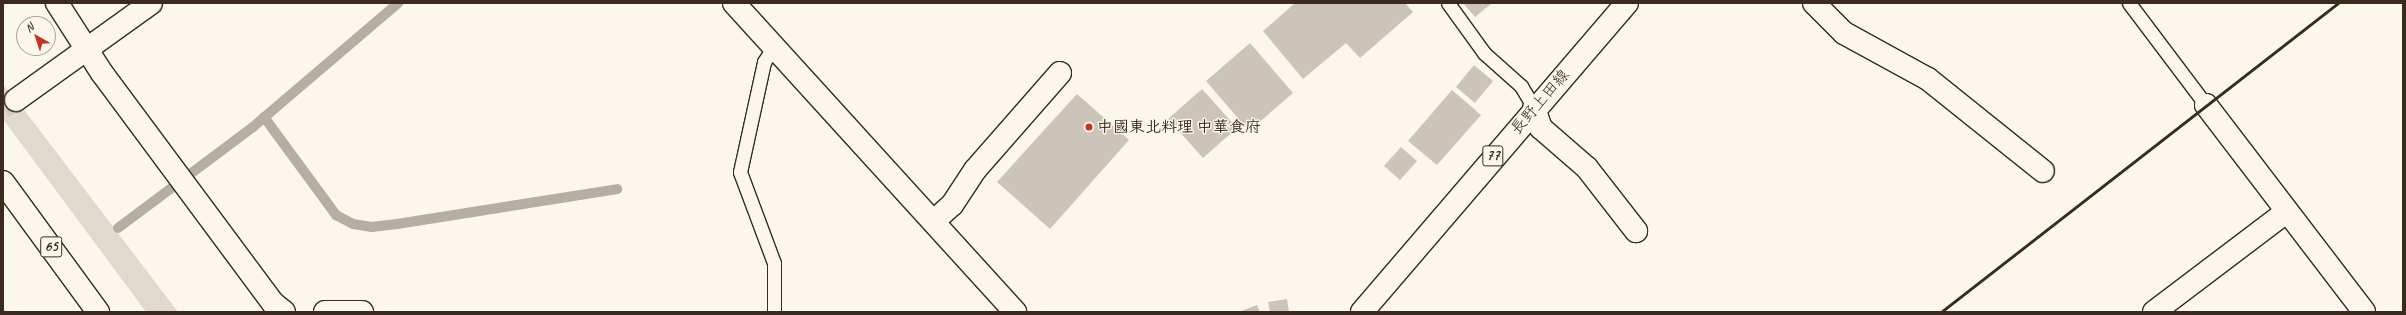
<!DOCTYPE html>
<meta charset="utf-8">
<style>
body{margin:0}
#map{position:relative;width:2406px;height:315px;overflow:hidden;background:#fbf7ec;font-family:Caveat,"Klee One",sans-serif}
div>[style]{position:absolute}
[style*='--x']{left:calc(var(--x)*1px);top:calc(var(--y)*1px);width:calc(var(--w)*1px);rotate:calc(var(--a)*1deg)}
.green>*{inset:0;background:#dfd9ce}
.stream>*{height:10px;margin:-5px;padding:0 5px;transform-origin:5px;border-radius:5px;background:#b6aea2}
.building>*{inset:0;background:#ccc4b9}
.street-tunnel>*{height:22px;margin-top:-11px;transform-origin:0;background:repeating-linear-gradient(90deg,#d5cec3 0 22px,transparent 0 33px)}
.roads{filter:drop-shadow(1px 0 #3b2a1e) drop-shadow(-1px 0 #3b2a1e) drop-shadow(0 1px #3b2a1e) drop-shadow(0 -1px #3b2a1e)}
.lane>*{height:13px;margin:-6.5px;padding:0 6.5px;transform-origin:6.5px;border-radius:6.5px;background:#fbf7ec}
.street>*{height:22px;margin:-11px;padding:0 11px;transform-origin:11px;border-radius:11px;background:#fbf7ec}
.primary>*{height:22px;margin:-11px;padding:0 11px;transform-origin:11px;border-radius:11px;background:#fbf7ec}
.rail>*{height:3px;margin:-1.5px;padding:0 1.5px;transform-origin:1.5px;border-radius:1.5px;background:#3b2a1e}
.dots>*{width:11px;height:11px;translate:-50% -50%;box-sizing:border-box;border:2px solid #fbf7ec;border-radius:50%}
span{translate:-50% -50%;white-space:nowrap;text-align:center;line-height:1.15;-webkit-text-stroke:3px #fbf7ec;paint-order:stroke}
.shield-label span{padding:1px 3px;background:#fbf7ec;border:1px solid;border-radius:3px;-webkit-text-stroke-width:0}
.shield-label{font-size:15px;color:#3b2a1e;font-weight:700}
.street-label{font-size:16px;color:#3b2a1e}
.poi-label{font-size:16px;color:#3b2a1e;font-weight:700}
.left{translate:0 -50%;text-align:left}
.frame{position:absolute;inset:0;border:4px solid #3b2a1e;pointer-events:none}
.north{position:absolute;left:16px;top:16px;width:40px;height:40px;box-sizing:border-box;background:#fbf7ec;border:1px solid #aea59a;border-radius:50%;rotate:321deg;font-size:11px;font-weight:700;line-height:16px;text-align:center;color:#3b2a1e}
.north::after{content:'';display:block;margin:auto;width:14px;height:18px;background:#c8321e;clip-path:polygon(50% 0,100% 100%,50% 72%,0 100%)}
</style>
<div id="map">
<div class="green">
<i style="clip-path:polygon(3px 84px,25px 111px,178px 312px,146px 312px,3px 119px)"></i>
</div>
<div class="stream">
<i style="--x:264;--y:117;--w:122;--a:53.7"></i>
<i style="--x:336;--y:215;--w:19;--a:28"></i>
<i style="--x:353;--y:224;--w:19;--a:9"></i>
<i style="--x:372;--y:227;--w:25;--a:-7"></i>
<i style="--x:397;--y:224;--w:223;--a:-9"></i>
<i style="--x:118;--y:228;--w:169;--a:-36.8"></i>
<i style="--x:253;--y:127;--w:191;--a:-40.5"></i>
</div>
<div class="building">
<i style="clip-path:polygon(1295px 3px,1405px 3px,1413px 12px,1360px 58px,1346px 43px,1303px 79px,1263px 31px)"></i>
<i style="clip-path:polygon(1463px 3px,1492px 3px,1475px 17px)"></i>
<i style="clip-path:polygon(1250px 43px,1293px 93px,1249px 131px,1206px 81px)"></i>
<i style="clip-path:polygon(1474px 65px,1493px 81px,1475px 103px,1456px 87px)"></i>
<i style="clip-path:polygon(1202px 89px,1237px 128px,1203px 158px,1168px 119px)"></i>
<i style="clip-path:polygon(1452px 90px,1481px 115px,1437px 165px,1408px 141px)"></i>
<i style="clip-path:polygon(1077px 94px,1129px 140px,1050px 229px,997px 182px)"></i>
<i style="clip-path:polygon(1401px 147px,1417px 161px,1400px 180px,1384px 166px)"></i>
<i style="clip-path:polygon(1287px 299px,1289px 312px,1270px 312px,1268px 302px)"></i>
<i style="clip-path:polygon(1257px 305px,1260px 312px,1239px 312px)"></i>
</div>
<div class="street-tunnel">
<i style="--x:3;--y:108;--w:15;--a:-32"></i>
</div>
<div class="roads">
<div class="lane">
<i style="--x:1448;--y:3;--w:62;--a:54.2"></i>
<i style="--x:1484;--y:53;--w:50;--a:41.7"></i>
<i style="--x:1521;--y:86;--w:26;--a:59"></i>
<i style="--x:2129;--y:3;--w:128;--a:53"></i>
<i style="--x:774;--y:312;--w:49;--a:-90"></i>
<i style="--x:774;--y:263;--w:97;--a:-110.5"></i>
<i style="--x:740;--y:172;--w:113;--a:-77.7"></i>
<i style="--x:764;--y:62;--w:19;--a:-58"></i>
</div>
<div class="street">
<i style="--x:57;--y:3;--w:83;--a:57.3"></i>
<i style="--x:102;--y:73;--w:287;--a:53.4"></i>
<i style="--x:273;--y:303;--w:14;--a:39"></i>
<i style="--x:734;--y:3;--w:418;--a:47.7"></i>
<i style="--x:1814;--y:3;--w:42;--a:45"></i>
<i style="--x:1844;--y:33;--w:96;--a:28.7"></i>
<i style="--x:1928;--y:79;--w:147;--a:38.7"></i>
<i style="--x:16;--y:100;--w:166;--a:-35.7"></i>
<i style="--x:2206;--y:105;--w:260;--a:52.6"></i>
<i style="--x:1534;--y:108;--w:21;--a:71"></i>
<i style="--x:1541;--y:128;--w:61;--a:41"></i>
<i style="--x:1587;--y:168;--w:80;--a:52.1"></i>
<i style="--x:934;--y:221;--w:24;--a:-42"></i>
<i style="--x:952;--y:205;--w:42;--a:-56.7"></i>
<i style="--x:975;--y:170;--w:129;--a:-48.8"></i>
<i style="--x:325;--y:312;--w:37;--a:0"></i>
<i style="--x:2154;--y:312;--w:164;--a:-37.1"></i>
</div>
<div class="primary">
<i style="--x:3;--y:182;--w:161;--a:53.8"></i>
<i style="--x:1362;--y:312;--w:407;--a:-49.4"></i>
</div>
</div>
<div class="rail">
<i style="--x:1941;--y:312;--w:503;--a:-37.89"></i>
</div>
<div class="dots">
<i style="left:1089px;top:127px;background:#c8321e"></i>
</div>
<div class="shield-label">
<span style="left:1493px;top:156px">77</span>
<span style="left:51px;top:247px">65</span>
</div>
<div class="street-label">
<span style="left:1540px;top:102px;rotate:-49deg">長野上田線</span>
</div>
<div class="poi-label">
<span class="left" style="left:1097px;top:127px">中國東北料理 中華食府</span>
</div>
<div class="frame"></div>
<div class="north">N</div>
</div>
